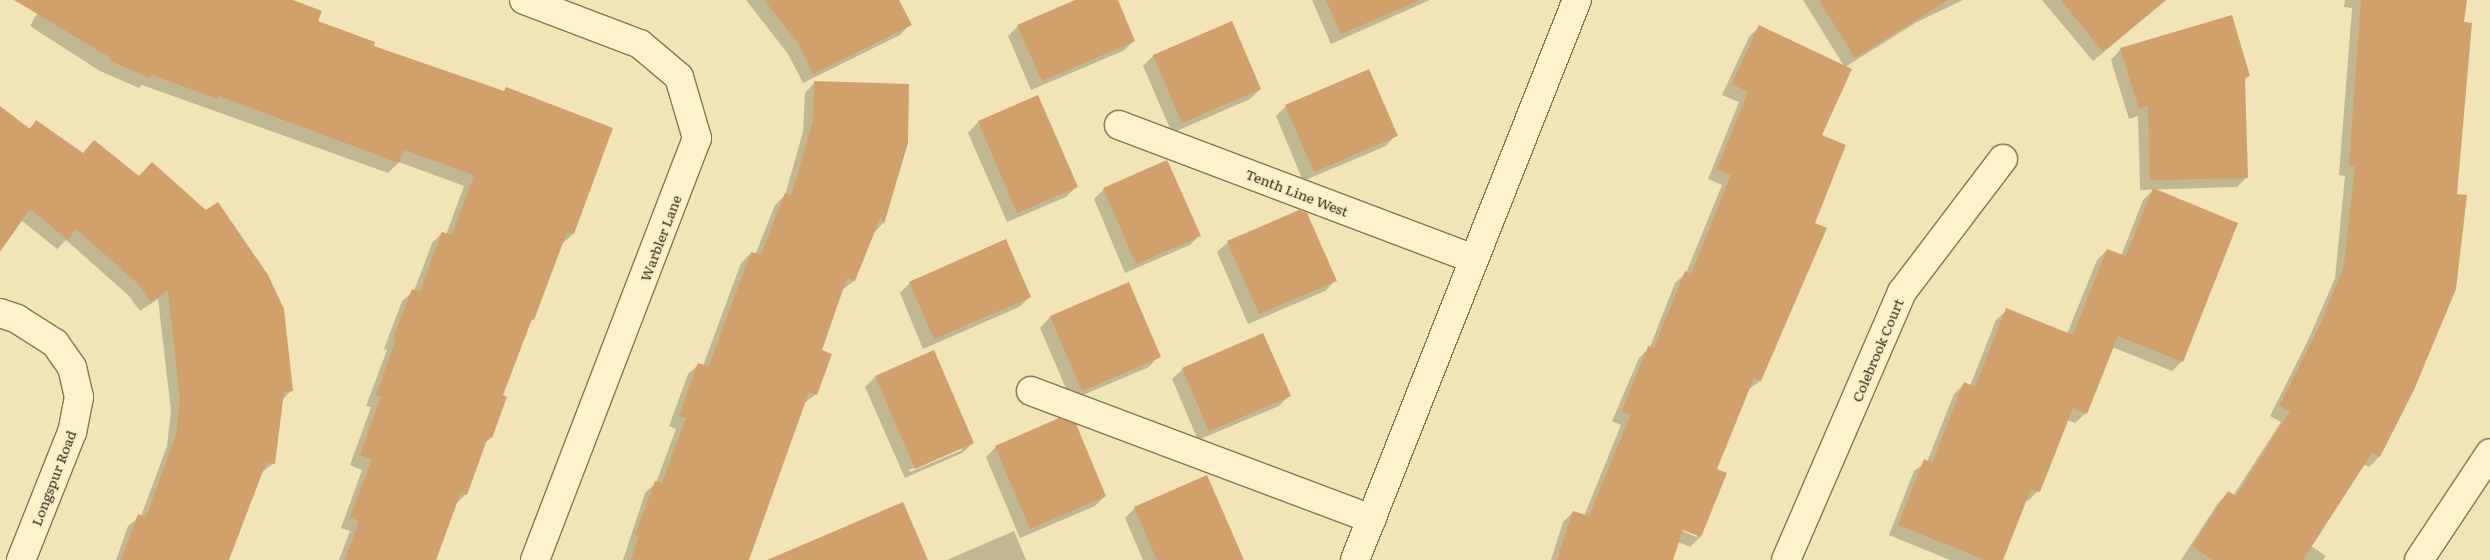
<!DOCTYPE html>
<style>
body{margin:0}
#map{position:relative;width:2490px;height:560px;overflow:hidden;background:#f1e5b8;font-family:Literata,serif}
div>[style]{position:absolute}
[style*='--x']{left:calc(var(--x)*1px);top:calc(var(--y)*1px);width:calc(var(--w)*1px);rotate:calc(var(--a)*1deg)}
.shadow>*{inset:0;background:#0003}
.building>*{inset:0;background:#d2a06a}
.roads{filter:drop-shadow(1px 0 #887452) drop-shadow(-1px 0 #887452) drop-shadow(0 1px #887452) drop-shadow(0 -1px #887452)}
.street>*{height:28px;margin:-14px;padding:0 14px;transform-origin:14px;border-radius:14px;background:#fcf2cb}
.secondary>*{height:28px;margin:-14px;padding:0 14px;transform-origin:14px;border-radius:14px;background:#fcf2cb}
span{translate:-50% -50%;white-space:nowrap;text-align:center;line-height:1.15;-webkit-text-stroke:4.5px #f8efc8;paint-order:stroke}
.street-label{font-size:14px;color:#352919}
</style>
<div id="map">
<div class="shadow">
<i style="clip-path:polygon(45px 0,289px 0,316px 21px,372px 46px,503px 92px,506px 89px,573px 234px,562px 244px,533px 319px,528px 324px,502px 396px,491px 438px,484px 444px,466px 494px,456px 504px,436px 560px,339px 560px,350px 531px,341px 528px,362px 470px,350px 465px,371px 407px,366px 406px,387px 350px,384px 349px,402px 301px,414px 291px,432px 243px,442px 233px,446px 235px,464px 186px,399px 162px,388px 173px,142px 85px,139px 88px,100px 71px,30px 26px)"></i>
<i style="clip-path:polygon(746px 0,898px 0,910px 24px,900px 35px,803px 83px,788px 54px)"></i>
<i style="clip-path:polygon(1079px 0,1116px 0,1134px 41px,1123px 51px,1031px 90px,1008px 36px,1018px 26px)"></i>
<i style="clip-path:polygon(1312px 0,1430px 0,1331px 44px)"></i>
<i style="clip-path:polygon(evenodd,1803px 0,1963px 0,1917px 22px,1845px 67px,1820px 136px,1813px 224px,1825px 229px,1760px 381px,1748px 390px,1716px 470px,1700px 537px,1690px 547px,1678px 542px,1672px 560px,1551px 560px,1563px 522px,1573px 512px,1584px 516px,1621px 425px,1612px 421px,1639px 358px,1650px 347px,1675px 283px,1686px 273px,1722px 185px,1708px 179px,1739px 102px,1722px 95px,1749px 37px,1759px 27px,1844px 66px,1803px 0,1678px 526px,1697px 534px,1697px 537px,1677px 529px,1678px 526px)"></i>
<i style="clip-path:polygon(2042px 0,2166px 0,2093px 61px)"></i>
<i style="clip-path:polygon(2345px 0,2465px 0,2413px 389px,2379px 457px,2369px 467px,2363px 464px,2311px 546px,2326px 556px,2323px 560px,2181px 560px,2218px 503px,2228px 493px,2233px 496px,2281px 422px,2270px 416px,2310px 336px,2335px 278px,2345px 176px,2339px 175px,2352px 8px,2344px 7px)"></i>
<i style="clip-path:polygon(2121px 49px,2249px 76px,2244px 80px,2247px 177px,2237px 187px,2140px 190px,2138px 116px,2129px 119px,2111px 60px)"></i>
<i style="clip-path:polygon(1153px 56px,1260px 89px,1250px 99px,1172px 133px,1143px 66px)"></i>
<i style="clip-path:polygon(815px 82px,907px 143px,883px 223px,873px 234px,854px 281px,842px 290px,820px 350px,816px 394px,803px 404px,746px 560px,623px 560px,645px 493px,656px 483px,676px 429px,669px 426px,688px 374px,699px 364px,703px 366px,741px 263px,751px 253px,755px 255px,775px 205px,785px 195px,803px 132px,805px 93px)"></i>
<i style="clip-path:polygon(1037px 97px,1076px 187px,1066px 197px,1007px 222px,968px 133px,978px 122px)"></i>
<i style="clip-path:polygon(1286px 106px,1396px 135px,1386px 146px,1303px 181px,1276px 116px)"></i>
<i style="clip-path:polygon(0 108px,29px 129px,36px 122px,292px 390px,281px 401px,274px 463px,261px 473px,228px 560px,116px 560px,128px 526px,141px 516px,167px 446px,171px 411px,158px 299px,140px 311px,128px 295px,66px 240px,57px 249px,21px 220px,0 240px)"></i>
<i style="clip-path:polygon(1168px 162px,1200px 235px,1190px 245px,1125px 273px,1094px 199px,1104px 189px)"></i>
<i style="clip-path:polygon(2153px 190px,2182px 361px,2172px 371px,2112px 347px,2086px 413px,2075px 423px,2067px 420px,2038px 491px,2028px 501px,2025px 500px,2001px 560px,1950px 560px,1889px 535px,1914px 471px,1927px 462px,1954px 394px,1964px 384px,1970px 386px,1996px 320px,2007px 310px,2067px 334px,2097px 260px,2107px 250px,2121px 256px,2143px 200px)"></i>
<i style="clip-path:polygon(1228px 242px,1335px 281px,1325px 291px,1248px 324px,1217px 252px)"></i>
<i style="clip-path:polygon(910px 283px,1030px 297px,1019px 307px,923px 349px,900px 293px)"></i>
<i style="clip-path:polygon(1128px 284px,1159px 356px,1149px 367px,1071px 400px,1040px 328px,1050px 317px)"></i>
<i style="clip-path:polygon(1183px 369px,1289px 396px,1279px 406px,1198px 440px,1172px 379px)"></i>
<i style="clip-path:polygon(evenodd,875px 377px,973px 443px,962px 453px,905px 478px,865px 387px,875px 377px,962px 447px,962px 450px,910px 472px,909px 470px,962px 447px)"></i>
<i style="clip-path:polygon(996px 447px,1105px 496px,1095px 506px,1020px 538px,986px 457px)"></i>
<i style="clip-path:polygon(1135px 508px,1241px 560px,1143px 560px,1125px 518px)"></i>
<i style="clip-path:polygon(1014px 531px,1026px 560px,947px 560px)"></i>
</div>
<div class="building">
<i style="clip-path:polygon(14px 0,293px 0,322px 11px,318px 21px,375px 42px,374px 46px,504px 91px,506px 87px,613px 128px,574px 234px,567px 232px,534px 320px,532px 319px,503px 395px,507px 397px,492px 438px,488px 437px,467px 495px,461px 492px,436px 560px,345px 560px,359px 521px,350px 517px,372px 459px,360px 455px,381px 397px,376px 395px,396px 339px,393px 338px,412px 289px,420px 292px,442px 232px,452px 235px,474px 175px,404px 150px,399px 163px,219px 96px,218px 99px,152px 75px,150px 78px,110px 61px,111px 58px)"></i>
<i style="clip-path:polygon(764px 0,899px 0,912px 25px,813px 74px,798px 43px)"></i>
<i style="clip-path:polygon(1075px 0,1118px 0,1135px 41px,1042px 81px,1017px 25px)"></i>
<i style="clip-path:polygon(1326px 0,1420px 0,1341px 34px)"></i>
<i style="clip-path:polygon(1819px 0,1948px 0,1855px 58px)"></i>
<i style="clip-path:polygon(2061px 0,2166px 0,2103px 52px)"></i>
<i style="clip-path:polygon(2361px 0,2467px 0,2464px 22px,2472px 23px,2457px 194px,2467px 195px,2456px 289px,2414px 390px,2380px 457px,2372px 453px,2303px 560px,2213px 560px,2192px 546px,2228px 491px,2236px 496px,2290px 411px,2279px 406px,2320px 325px,2344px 266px,2355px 166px,2349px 165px)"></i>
<i style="clip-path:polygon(2232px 15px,2250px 76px,2245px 77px,2248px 178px,2150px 180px,2148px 106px,2139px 109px,2120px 48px)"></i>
<i style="clip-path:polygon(1232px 21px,1261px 89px,1182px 123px,1153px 55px)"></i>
<i style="clip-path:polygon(1759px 25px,1852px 69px,1822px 135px,1846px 145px,1815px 223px,1827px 228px,1761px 381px,1754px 378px,1717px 469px,1727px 473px,1701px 537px,1683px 530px,1673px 560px,1557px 560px,1573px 511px,1589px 516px,1631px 414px,1622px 411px,1648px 346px,1654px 348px,1685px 271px,1691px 274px,1731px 175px,1717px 169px,1748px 92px,1732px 84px)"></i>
<i style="clip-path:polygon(1369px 69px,1398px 136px,1314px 172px,1285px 105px)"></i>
<i style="clip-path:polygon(814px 81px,909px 84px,908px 143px,884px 224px,881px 216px,855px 281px,847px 278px,822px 350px,832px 354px,817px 395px,809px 392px,749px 560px,631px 560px,639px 536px,635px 535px,655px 481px,662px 483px,686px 418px,679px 416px,698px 363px,709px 366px,751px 252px,761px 255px,785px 193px,791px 196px,813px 121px)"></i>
<i style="clip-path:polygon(1038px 95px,1078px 187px,1017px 213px,978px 121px)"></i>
<i style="clip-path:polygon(0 106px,30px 129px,36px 120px,83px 153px,94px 140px,139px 176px,152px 162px,206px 210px,218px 202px,268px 275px,284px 309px,293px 391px,284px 392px,275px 464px,266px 463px,229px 560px,121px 560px,138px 514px,146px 517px,176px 435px,180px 400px,168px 290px,151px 302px,138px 284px,76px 229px,68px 240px,30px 209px,0 252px)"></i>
<i style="clip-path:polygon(1167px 160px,1201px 236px,1136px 264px,1103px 188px)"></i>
<i style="clip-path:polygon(2153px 188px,2238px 223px,2183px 362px,2118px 336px,2087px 414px,2073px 408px,2040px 492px,2031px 489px,2003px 560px,1985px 560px,1898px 525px,1924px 459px,1932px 463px,1964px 382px,1975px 387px,2006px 308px,2073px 335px,2107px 249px,2126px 256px)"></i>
<i style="clip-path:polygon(1299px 210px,1307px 213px,1337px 281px,1259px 314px,1227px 241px)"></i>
<i style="clip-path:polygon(1006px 239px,1031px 297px,934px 339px,909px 282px)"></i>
<i style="clip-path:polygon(1129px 282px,1161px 357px,1082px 391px,1050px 316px)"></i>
<i style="clip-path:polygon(1263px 333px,1291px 396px,1209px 431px,1182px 368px)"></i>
<i style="clip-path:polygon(934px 350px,974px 443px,915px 469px,875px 376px)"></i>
<i style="clip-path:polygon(1059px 418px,1076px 424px,1106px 496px,1030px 529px,995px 446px)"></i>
<i style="clip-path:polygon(1207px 475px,1244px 560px,1157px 560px,1134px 507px)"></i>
<i style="clip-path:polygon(903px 502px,928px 560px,767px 560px)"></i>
</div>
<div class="roads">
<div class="street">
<i style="--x:524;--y:0;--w:124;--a:20.8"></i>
<i style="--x:640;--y:44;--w:51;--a:40.2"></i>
<i style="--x:679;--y:77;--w:64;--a:73.6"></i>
<i style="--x:697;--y:138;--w:452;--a:111"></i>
<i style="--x:1119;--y:125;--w:379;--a:20.7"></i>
<i style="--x:0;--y:313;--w:18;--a:19"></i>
<i style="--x:17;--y:319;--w:45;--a:32.3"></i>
<i style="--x:55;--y:343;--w:29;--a:55"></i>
<i style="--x:72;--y:367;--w:31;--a:77"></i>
<i style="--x:79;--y:397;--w:36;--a:101"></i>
<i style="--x:72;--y:432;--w:138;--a:111.7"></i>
<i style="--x:1031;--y:391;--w:364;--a:20.6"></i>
<i style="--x:1786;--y:560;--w:292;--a:-66.6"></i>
<i style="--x:1902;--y:292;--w:167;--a:-52.8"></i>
</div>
<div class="secondary">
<i style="--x:1355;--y:560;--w:602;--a:-68.38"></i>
<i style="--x:2419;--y:560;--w:128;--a:-56.4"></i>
</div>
</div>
<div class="street-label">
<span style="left:1297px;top:192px;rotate:21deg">Tenth Line West</span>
<span style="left:660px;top:238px;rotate:-69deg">Warbler Lane</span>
<span style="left:1877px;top:350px;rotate:-67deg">Colebrook Court</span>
<span style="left:53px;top:478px;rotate:-69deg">Longspur Road</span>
</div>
</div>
